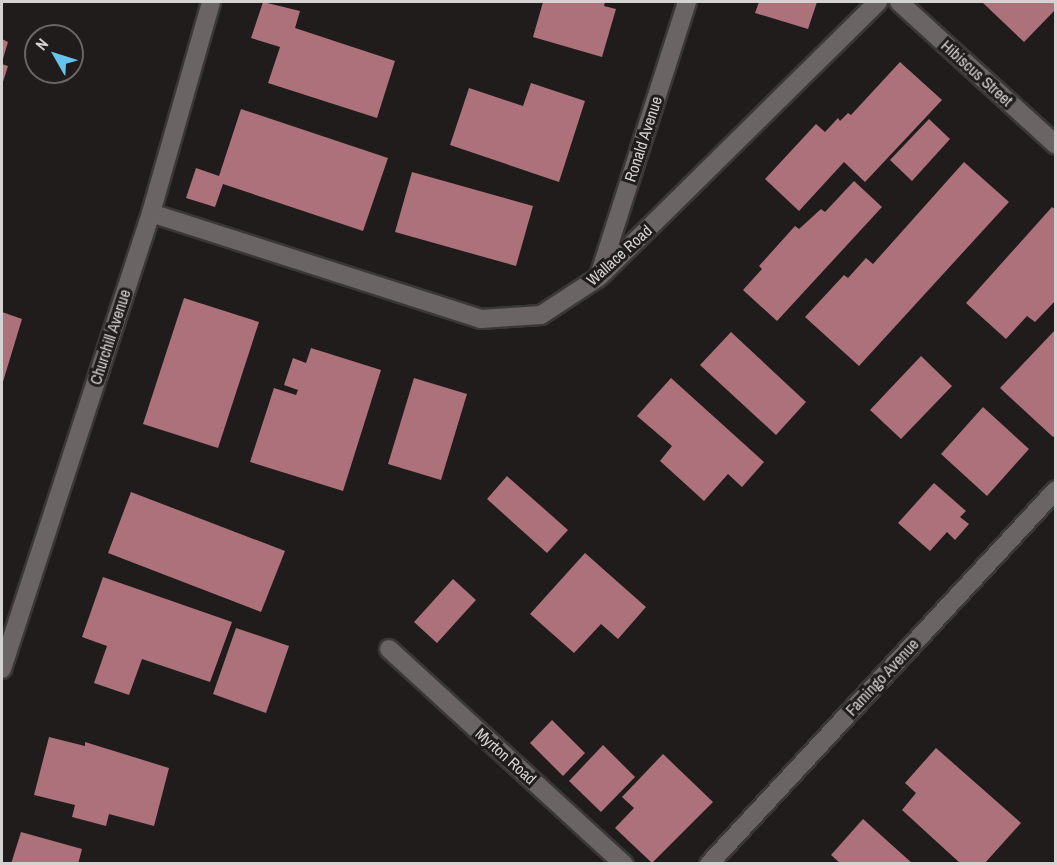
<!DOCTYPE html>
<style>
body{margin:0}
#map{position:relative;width:1057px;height:865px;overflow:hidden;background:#211c1c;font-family:"Archivo Narrow",sans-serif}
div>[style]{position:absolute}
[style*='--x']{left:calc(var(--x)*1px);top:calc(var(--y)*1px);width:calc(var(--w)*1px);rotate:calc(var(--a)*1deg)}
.building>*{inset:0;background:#ac717b}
.roads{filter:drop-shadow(2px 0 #3b3738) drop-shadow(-2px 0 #3b3738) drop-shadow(0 2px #3b3738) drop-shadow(0 -2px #3b3738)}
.minor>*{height:18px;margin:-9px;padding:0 9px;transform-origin:9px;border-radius:9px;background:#6b6465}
span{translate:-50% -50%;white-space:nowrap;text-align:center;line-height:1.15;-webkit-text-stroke:6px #211c1c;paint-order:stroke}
.street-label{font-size:16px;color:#d5d2d2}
.frame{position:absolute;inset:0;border:3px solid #d5d2d2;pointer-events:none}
.north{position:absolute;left:24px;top:24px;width:60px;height:60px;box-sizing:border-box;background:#211c1c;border:2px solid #696565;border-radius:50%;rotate:309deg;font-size:16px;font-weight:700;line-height:24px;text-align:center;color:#d5d2d2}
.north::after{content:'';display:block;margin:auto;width:21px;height:27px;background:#66c4ef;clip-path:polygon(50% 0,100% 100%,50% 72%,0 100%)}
</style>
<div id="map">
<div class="building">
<i style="clip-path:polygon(263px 2px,300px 11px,295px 28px,395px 61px,377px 118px,268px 83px,280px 47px,251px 38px)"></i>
<i style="clip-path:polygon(543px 2px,605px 2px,604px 6px,616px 9px,602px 57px,533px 37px)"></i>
<i style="clip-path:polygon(759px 2px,817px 2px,808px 29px,755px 13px)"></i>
<i style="clip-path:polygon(982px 2px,1056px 2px,1056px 9px,1024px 42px)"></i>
<i style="clip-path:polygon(2px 39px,8px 42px,2px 62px)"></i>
<i style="clip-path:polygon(900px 62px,942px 100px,865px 182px,844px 162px,799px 211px,765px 179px,816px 124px,825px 132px,838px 118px,840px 121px,848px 113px,851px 115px)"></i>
<i style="clip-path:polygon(2px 64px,8px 66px,2px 85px)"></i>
<i style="clip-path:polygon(531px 83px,585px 101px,559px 182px,450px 145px,469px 88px,523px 106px)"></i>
<i style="clip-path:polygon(241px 109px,388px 158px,363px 231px,223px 184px,215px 207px,186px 198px,196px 168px,219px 176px)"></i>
<i style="clip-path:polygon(929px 119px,950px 139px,912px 181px,890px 160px)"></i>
<i style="clip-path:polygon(964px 162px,1009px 202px,859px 366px,805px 317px,844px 275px,848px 278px,866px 258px,873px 264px)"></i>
<i style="clip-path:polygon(412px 172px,533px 206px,516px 266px,395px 232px)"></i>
<i style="clip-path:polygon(854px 181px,882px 207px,777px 321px,743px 290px,762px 269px,759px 266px,795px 226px,799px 229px,821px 209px,825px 212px)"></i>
<i style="clip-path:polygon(1052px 207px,1056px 210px,1056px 300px,1035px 322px,1027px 316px,1006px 339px,966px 303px)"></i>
<i style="clip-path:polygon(184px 298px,259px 322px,218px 448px,143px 424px)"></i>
<i style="clip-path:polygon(2px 312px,22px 319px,2px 385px)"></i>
<i style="clip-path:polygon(1056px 329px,1056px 434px,1053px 437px,1000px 388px)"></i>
<i style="clip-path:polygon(731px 332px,806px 402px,776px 435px,700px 365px)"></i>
<i style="clip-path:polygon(311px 348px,381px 370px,343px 491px,250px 462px,274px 388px,296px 395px,298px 390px,284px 385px,293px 358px,306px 363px)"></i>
<i style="clip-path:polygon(921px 356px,952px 386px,901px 439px,870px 410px)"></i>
<i style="clip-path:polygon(414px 378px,467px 394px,441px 480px,388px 464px)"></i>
<i style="clip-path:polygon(671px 378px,764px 462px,742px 487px,728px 474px,704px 501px,660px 461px,672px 446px,637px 416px)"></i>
<i style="clip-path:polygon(983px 407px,1029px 449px,987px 496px,941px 454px)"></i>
<i style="clip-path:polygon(507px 476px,568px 530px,547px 553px,487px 499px)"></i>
<i style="clip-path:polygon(934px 483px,966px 511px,960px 517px,969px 524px,955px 540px,947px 532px,930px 551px,898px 523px)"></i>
<i style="clip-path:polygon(131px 492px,285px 551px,261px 612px,108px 553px)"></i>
<i style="clip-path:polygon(585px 553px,646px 607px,618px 639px,601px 624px,574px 653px,530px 614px)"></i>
<i style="clip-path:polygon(103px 577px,232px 622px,210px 682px,142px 659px,129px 695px,94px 683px,107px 646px,82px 637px)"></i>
<i style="clip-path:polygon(453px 579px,476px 600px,437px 643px,414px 622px)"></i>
<i style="clip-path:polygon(236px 628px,289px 646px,266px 713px,213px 694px)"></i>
<i style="clip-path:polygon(552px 720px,585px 753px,563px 776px,530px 743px)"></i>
<i style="clip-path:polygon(49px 737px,85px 746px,85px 742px,169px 768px,154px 826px,109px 814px,106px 826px,72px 817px,75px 805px,34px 795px)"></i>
<i style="clip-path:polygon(603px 745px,635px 777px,601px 812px,569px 781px)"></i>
<i style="clip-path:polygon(936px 748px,1021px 823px,984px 864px,961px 864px,902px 810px,916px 793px,905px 783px)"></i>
<i style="clip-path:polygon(663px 754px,713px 802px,652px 863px,615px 828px,634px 808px,622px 797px)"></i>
<i style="clip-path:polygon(863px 819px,913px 864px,841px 864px,831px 855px)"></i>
<i style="clip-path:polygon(21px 832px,82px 849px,78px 864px,11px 864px)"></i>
</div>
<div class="roads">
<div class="minor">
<i style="--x:899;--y:2;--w:212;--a:42.3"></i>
<i style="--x:151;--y:213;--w:347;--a:17.8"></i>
<i style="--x:481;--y:319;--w:60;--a:-3.8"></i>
<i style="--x:541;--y:315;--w:69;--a:-33.2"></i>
<i style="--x:599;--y:277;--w:392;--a:-44.6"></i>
<i style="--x:600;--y:273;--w:285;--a:-72.2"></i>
<i style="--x:389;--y:649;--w:319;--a:42.5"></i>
<i style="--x:2;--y:669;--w:480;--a:-71.9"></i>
<i style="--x:151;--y:213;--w:219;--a:-74.1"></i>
<i style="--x:709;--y:864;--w:510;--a:-47.14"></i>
</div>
</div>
<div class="street-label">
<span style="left:977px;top:73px;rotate:42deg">Hibiscus Street</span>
<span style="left:643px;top:139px;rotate:-72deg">Ronald Avenue</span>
<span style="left:619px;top:255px;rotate:-42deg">Wallace Road</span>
<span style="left:110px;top:337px;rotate:-72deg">Churchill Avenue</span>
<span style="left:882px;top:677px;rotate:-47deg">Famingo Avenue</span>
<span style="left:506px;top:756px;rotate:42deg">Myrton Road</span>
</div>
<div class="frame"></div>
<div class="north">N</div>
</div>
